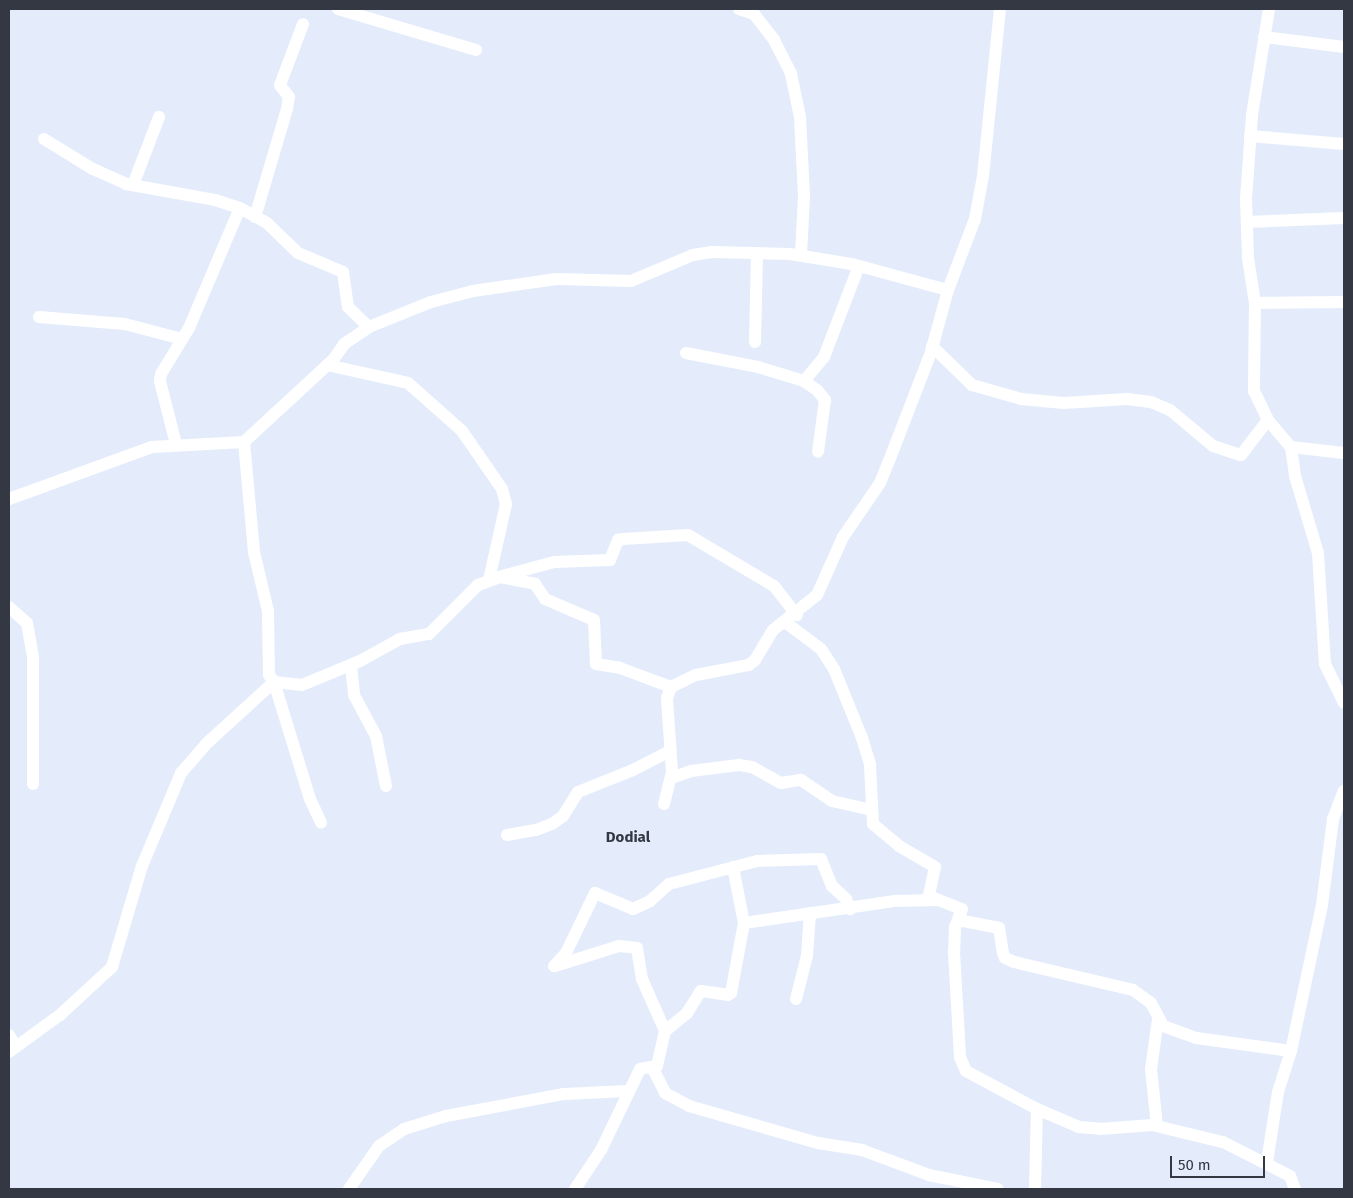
<!DOCTYPE html>
<style>
body{margin:0}
#map{position:relative;width:1353px;height:1198px;overflow:hidden;background:#e4ecfc;font-family:"Fira Sans",sans-serif}
div>[style]{position:absolute}
[style*='--x']{left:calc(var(--x)*1px);top:calc(var(--y)*1px);width:calc(var(--w)*1px);rotate:calc(var(--a)*1deg)}
.minor>*{height:12px;margin:-6px;padding:0 6px;transform-origin:6px;border-radius:6px;background:#fff}
span{translate:-50% -50%;white-space:nowrap;text-align:center;line-height:1.15;-webkit-text-stroke:4px #e4ecfc;paint-order:stroke}
.quarter-label{font-size:15px;color:#333842;font-weight:700}
.frame{position:absolute;inset:0;border:10px solid #333842;pointer-events:none}
.scale{position:absolute;left:1170px;top:1156px;width:95px;height:22px;box-sizing:border-box;border:2px solid #333842;border-top:0;padding-left:6px;font-size:15px;line-height:18px;white-space:nowrap;color:#333842;-webkit-text-stroke:4px #e4ecfc;paint-order:stroke}
</style>
<div id="map">
<div class="minor">
<i style="--x:338;--y:9;--w:144;--a:16.5"></i>
<i style="--x:739;--y:9;--w:16;--a:18"></i>
<i style="--x:754;--y:14;--w:33;--a:52"></i>
<i style="--x:774;--y:40;--w:38;--a:63"></i>
<i style="--x:791;--y:74;--w:44;--a:78.2"></i>
<i style="--x:800;--y:117;--w:79;--a:87.1"></i>
<i style="--x:804;--y:196;--w:60;--a:92.9"></i>
<i style="--x:1269;--y:9;--w:107;--a:99.1"></i>
<i style="--x:1252;--y:115;--w:83;--a:94.1"></i>
<i style="--x:1246;--y:198;--w:60;--a:88.1"></i>
<i style="--x:1248;--y:258;--w:46;--a:81.2"></i>
<i style="--x:1255;--y:303;--w:88;--a:90.7"></i>
<i style="--x:1254;--y:391;--w:32;--a:64"></i>
<i style="--x:1268;--y:420;--w:35;--a:50"></i>
<i style="--x:1291;--y:447;--w:29;--a:82"></i>
<i style="--x:1295;--y:476;--w:80;--a:73.4"></i>
<i style="--x:1318;--y:553;--w:111;--a:86.4"></i>
<i style="--x:1325;--y:664;--w:43;--a:64"></i>
<i style="--x:1264;--y:37;--w:81;--a:7.1"></i>
<i style="--x:1250;--y:136;--w:94;--a:4.9"></i>
<i style="--x:44;--y:139;--w:57;--a:31.5"></i>
<i style="--x:93;--y:169;--w:36;--a:24"></i>
<i style="--x:126;--y:184;--w:90;--a:10.2"></i>
<i style="--x:215;--y:200;--w:26;--a:18"></i>
<i style="--x:240;--y:208;--w:31;--a:29"></i>
<i style="--x:267;--y:223;--w:43;--a:44.1"></i>
<i style="--x:298;--y:253;--w:49;--a:22.9"></i>
<i style="--x:343;--y:272;--w:35;--a:82"></i>
<i style="--x:348;--y:307;--w:29;--a:44"></i>
<i style="--x:133;--y:185;--w:73;--a:-69.1"></i>
<i style="--x:255;--y:217;--w:113;--a:-73.5"></i>
<i style="--x:287;--y:109;--w:12;--a:-81"></i>
<i style="--x:289;--y:97;--w:15;--a:-127"></i>
<i style="--x:280;--y:85;--w:65;--a:-69.3"></i>
<i style="--x:1247;--y:222;--w:97;--a:-2.4"></i>
<i style="--x:1255;--y:303;--w:89;--a:-0.6"></i>
<i style="--x:39;--y:317;--w:86;--a:4.7"></i>
<i style="--x:125;--y:324;--w:59;--a:14.7"></i>
<i style="--x:755;--y:342;--w:88;--a:-88.7"></i>
<i style="--x:932;--y:346;--w:56;--a:44.3"></i>
<i style="--x:972;--y:385;--w:51;--a:15.9"></i>
<i style="--x:1021;--y:399;--w:43;--a:5.3"></i>
<i style="--x:1064;--y:403;--w:63;--a:-3.6"></i>
<i style="--x:1127;--y:399;--w:24;--a:7"></i>
<i style="--x:1151;--y:402;--w:21;--a:23"></i>
<i style="--x:1170;--y:410;--w:56;--a:39.9"></i>
<i style="--x:1213;--y:446;--w:29;--a:18"></i>
<i style="--x:1241;--y:455;--w:44;--a:-52.4"></i>
<i style="--x:686;--y:353;--w:73;--a:11"></i>
<i style="--x:758;--y:367;--w:48;--a:16.9"></i>
<i style="--x:804;--y:381;--w:16;--a:35"></i>
<i style="--x:817;--y:390;--w:13;--a:51"></i>
<i style="--x:825;--y:400;--w:52;--a:97.7"></i>
<i style="--x:327;--y:365;--w:83;--a:12.5"></i>
<i style="--x:408;--y:383;--w:72;--a:41.6"></i>
<i style="--x:462;--y:431;--w:70;--a:55.4"></i>
<i style="--x:502;--y:489;--w:16;--a:75"></i>
<i style="--x:506;--y:504;--w:78;--a:102.6"></i>
<i style="--x:804;--y:381;--w:31;--a:-50"></i>
<i style="--x:824;--y:357;--w:97;--a:-69"></i>
<i style="--x:244;--y:442;--w:121;--a:-42.7"></i>
<i style="--x:333;--y:360;--w:19;--a:-55"></i>
<i style="--x:344;--y:344;--w:30;--a:-34"></i>
<i style="--x:369;--y:327;--w:67;--a:-22"></i>
<i style="--x:431;--y:302;--w:43;--a:-14.7"></i>
<i style="--x:473;--y:291;--w:84;--a:-8.2"></i>
<i style="--x:556;--y:279;--w:75;--a:1.5"></i>
<i style="--x:631;--y:281;--w:67;--a:-22.8"></i>
<i style="--x:693;--y:255;--w:19;--a:-9"></i>
<i style="--x:712;--y:252;--w:78;--a:1.5"></i>
<i style="--x:790;--y:254;--w:63;--a:9.2"></i>
<i style="--x:852;--y:264;--w:99;--a:15.2"></i>
<i style="--x:176;--y:444;--w:65;--a:-104.3"></i>
<i style="--x:160;--y:381;--w:7;--a:-82"></i>
<i style="--x:161;--y:374;--w:54;--a:-58.7"></i>
<i style="--x:189;--y:328;--w:130;--a:-67"></i>
<i style="--x:1291;--y:447;--w:53;--a:6.5"></i>
<i style="--x:9;--y:499;--w:152;--a:-20"></i>
<i style="--x:152;--y:447;--w:92;--a:-3.1"></i>
<i style="--x:244;--y:442;--w:110;--a:84.8"></i>
<i style="--x:254;--y:552;--w:61;--a:76.7"></i>
<i style="--x:268;--y:611;--w:64;--a:89.1"></i>
<i style="--x:269;--y:675;--w:9;--a:54"></i>
<i style="--x:274;--y:682;--w:28;--a:6"></i>
<i style="--x:302;--y:685;--w:63;--a:-22.5"></i>
<i style="--x:360;--y:661;--w:46;--a:-28.8"></i>
<i style="--x:400;--y:639;--w:29;--a:-10"></i>
<i style="--x:429;--y:634;--w:69;--a:-45"></i>
<i style="--x:478;--y:585;--w:23;--a:-20"></i>
<i style="--x:500;--y:577;--w:36;--a:11"></i>
<i style="--x:535;--y:584;--w:18;--a:56"></i>
<i style="--x:545;--y:599;--w:53;--a:23.2"></i>
<i style="--x:594;--y:620;--w:44;--a:87.4"></i>
<i style="--x:596;--y:664;--w:24;--a:9"></i>
<i style="--x:620;--y:668;--w:54;--a:20.4"></i>
<i style="--x:502;--y:576;--w:54;--a:-15.1"></i>
<i style="--x:554;--y:562;--w:56;--a:-2"></i>
<i style="--x:610;--y:560;--w:22;--a:-68"></i>
<i style="--x:618;--y:540;--w:5;--a:-11"></i>
<i style="--x:623;--y:539;--w:65;--a:-3.5"></i>
<i style="--x:688;--y:535;--w:100;--a:30.7"></i>
<i style="--x:774;--y:586;--w:37;--a:52"></i>
<i style="--x:9;--y:607;--w:24;--a:42"></i>
<i style="--x:27;--y:623;--w:36;--a:80"></i>
<i style="--x:33;--y:658;--w:126;--a:90"></i>
<i style="--x:785;--y:622;--w:45;--a:36.9"></i>
<i style="--x:821;--y:649;--w:24;--a:57"></i>
<i style="--x:834;--y:669;--w:74;--a:67.9"></i>
<i style="--x:862;--y:738;--w:28;--a:73"></i>
<i style="--x:870;--y:765;--w:59;--a:87.1"></i>
<i style="--x:873;--y:824;--w:34;--a:40"></i>
<i style="--x:899;--y:846;--w:42;--a:30.3"></i>
<i style="--x:935;--y:867;--w:30;--a:102"></i>
<i style="--x:929;--y:896;--w:35;--a:22"></i>
<i style="--x:962;--y:909;--w:19;--a:111"></i>
<i style="--x:955;--y:927;--w:25;--a:92"></i>
<i style="--x:954;--y:952;--w:105;--a:86.7"></i>
<i style="--x:960;--y:1057;--w:15;--a:67"></i>
<i style="--x:966;--y:1071;--w:81;--a:28.2"></i>
<i style="--x:1037;--y:1109;--w:46;--a:23.2"></i>
<i style="--x:1079;--y:1127;--w:21;--a:5"></i>
<i style="--x:1100;--y:1129;--w:52;--a:-4.4"></i>
<i style="--x:1152;--y:1125;--w:73;--a:13.5"></i>
<i style="--x:1223;--y:1142;--w:75;--a:26.9"></i>
<i style="--x:1290;--y:1176;--w:14;--a:69"></i>
<i style="--x:351;--y:665;--w:30;--a:84"></i>
<i style="--x:354;--y:695;--w:47;--a:61.8"></i>
<i style="--x:376;--y:736;--w:51;--a:78.7"></i>
<i style="--x:671;--y:778;--w:21;--a:-19"></i>
<i style="--x:691;--y:771;--w:48;--a:-7.1"></i>
<i style="--x:739;--y:765;--w:13;--a:9"></i>
<i style="--x:752;--y:767;--w:33;--a:29"></i>
<i style="--x:781;--y:783;--w:20;--a:-9"></i>
<i style="--x:801;--y:780;--w:37;--a:34"></i>
<i style="--x:832;--y:801;--w:41;--a:12.7"></i>
<i style="--x:664;--y:804;--w:33;--a:-76"></i>
<i style="--x:672;--y:772;--w:74;--a:-93.9"></i>
<i style="--x:667;--y:698;--w:12;--a:-70"></i>
<i style="--x:671;--y:687;--w:28;--a:-26"></i>
<i style="--x:696;--y:675;--w:54;--a:-10.7"></i>
<i style="--x:749;--y:665;--w:8;--a:-40"></i>
<i style="--x:755;--y:660;--w:35;--a:-59"></i>
<i style="--x:773;--y:630;--w:56;--a:-38.5"></i>
<i style="--x:817;--y:595;--w:64;--a:-65.9"></i>
<i style="--x:843;--y:537;--w:65;--a:-55.6"></i>
<i style="--x:880;--y:483;--w:24;--a:-68"></i>
<i style="--x:889;--y:461;--w:117;--a:-68.9"></i>
<i style="--x:931;--y:352;--w:64;--a:-74.7"></i>
<i style="--x:948;--y:290;--w:76;--a:-69.2"></i>
<i style="--x:975;--y:219;--w:44;--a:-79.5"></i>
<i style="--x:983;--y:176;--w:168;--a:-84.2"></i>
<i style="--x:507;--y:835;--w:29;--a:-10"></i>
<i style="--x:536;--y:830;--w:17;--a:-21"></i>
<i style="--x:552;--y:824;--w:14;--a:-36"></i>
<i style="--x:563;--y:816;--w:28;--a:-58"></i>
<i style="--x:578;--y:792;--w:59;--a:-21.8"></i>
<i style="--x:633;--y:770;--w:42;--a:-27.2"></i>
<i style="--x:733;--y:867;--w:57;--a:78.9"></i>
<i style="--x:958;--y:920;--w:42;--a:11"></i>
<i style="--x:999;--y:928;--w:25;--a:81"></i>
<i style="--x:1003;--y:953;--w:5;--a:68"></i>
<i style="--x:1005;--y:958;--w:10;--a:24"></i>
<i style="--x:1014;--y:962;--w:122;--a:13.2"></i>
<i style="--x:1133;--y:990;--w:22;--a:36"></i>
<i style="--x:1151;--y:1003;--w:26;--a:62"></i>
<i style="--x:1163;--y:1026;--w:35;--a:20"></i>
<i style="--x:1196;--y:1038;--w:96;--a:7.8"></i>
<i style="--x:554;--y:966;--w:18;--a:-47"></i>
<i style="--x:566;--y:953;--w:67;--a:-64.2"></i>
<i style="--x:595;--y:893;--w:41;--a:22.8"></i>
<i style="--x:633;--y:909;--w:19;--a:-25"></i>
<i style="--x:650;--y:901;--w:25;--a:-42"></i>
<i style="--x:669;--y:884;--w:91;--a:-14.6"></i>
<i style="--x:757;--y:861;--w:64;--a:-1.8"></i>
<i style="--x:821;--y:859;--w:29;--a:68"></i>
<i style="--x:832;--y:886;--w:19;--a:43"></i>
<i style="--x:846;--y:899;--w:11;--a:68"></i>
<i style="--x:555;--y:966;--w:67;--a:-17.4"></i>
<i style="--x:619;--y:946;--w:18;--a:6"></i>
<i style="--x:637;--y:948;--w:31;--a:81"></i>
<i style="--x:642;--y:979;--w:57;--a:66.1"></i>
<i style="--x:665;--y:1031;--w:36;--a:103"></i>
<i style="--x:657;--y:1066;--w:17;--a:170"></i>
<i style="--x:640;--y:1069;--w:90;--a:115.7"></i>
<i style="--x:601;--y:1150;--w:47;--a:123.7"></i>
<i style="--x:796;--y:999;--w:44;--a:-75.7"></i>
<i style="--x:807;--y:956;--w:43;--a:-86"></i>
<i style="--x:665;--y:1031;--w:28;--a:-39"></i>
<i style="--x:687;--y:1013;--w:26;--a:-58"></i>
<i style="--x:701;--y:991;--w:27;--a:8"></i>
<i style="--x:728;--y:995;--w:4;--a:-34"></i>
<i style="--x:731;--y:993;--w:71;--a:-79.5"></i>
<i style="--x:744;--y:923;--w:153;--a:-8.3"></i>
<i style="--x:895;--y:901;--w:43;--a:-1.3"></i>
<i style="--x:9;--y:1035;--w:14;--a:60"></i>
<i style="--x:9;--y:1052;--w:63;--a:-36"></i>
<i style="--x:60;--y:1015;--w:71;--a:-42.7"></i>
<i style="--x:112;--y:967;--w:105;--a:-73.5"></i>
<i style="--x:142;--y:866;--w:101;--a:-67.2"></i>
<i style="--x:181;--y:773;--w:38;--a:-49"></i>
<i style="--x:206;--y:744;--w:92;--a:-42.4"></i>
<i style="--x:274;--y:682;--w:122;--a:72.9"></i>
<i style="--x:310;--y:799;--w:26;--a:65"></i>
<i style="--x:652;--y:1067;--w:29;--a:63"></i>
<i style="--x:665;--y:1093;--w:27;--a:28"></i>
<i style="--x:689;--y:1106;--w:134;--a:16"></i>
<i style="--x:818;--y:1143;--w:45;--a:9"></i>
<i style="--x:862;--y:1150;--w:72;--a:20.5"></i>
<i style="--x:929;--y:1175;--w:70;--a:11.5"></i>
<i style="--x:1157;--y:1126;--w:57;--a:-96"></i>
<i style="--x:1151;--y:1069;--w:50;--a:-82"></i>
<i style="--x:1267;--y:1162;--w:71;--a:-81.1"></i>
<i style="--x:1278;--y:1092;--w:43;--a:-72.4"></i>
<i style="--x:1291;--y:1051;--w:149;--a:-78"></i>
<i style="--x:1322;--y:905;--w:87;--a:-82.7"></i>
<i style="--x:1333;--y:819;--w:30;--a:-69"></i>
<i style="--x:349;--y:1189;--w:52;--a:-55.1"></i>
<i style="--x:379;--y:1146;--w:30;--a:-34"></i>
<i style="--x:404;--y:1129;--w:44;--a:-17.2"></i>
<i style="--x:446;--y:1116;--w:120;--a:-10.6"></i>
<i style="--x:564;--y:1094;--w:63;--a:-2.7"></i>
<i style="--x:1035;--y:1189;--w:80;--a:-88.6"></i>
</div>
<div class="quarter-label">
<span style="left:628px;top:838px">Dodial</span>
</div>
<div class="frame"></div>
<div class="scale">50 m</div>
</div>
